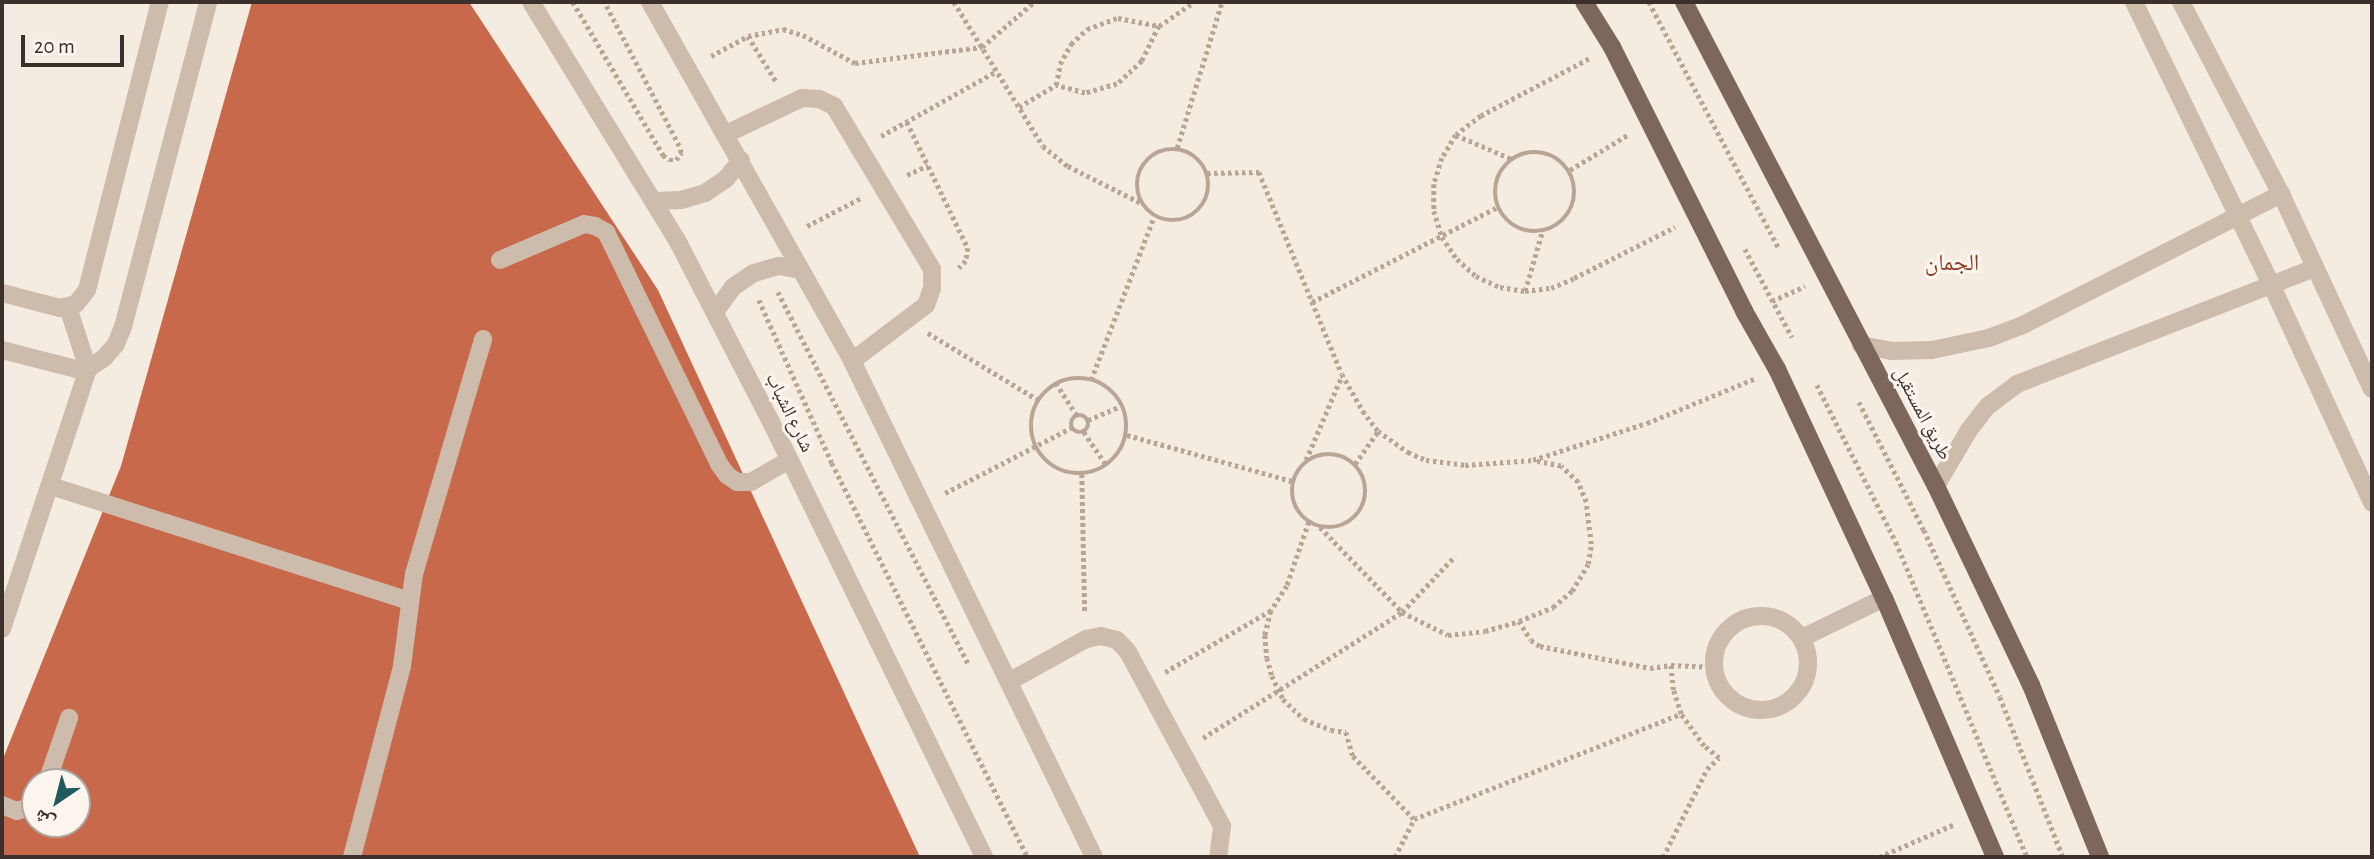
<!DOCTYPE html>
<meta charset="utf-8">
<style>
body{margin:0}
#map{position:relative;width:2374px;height:859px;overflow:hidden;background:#f4ebe1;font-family:"Alegreya Sans","Noto Naskh Arabic",sans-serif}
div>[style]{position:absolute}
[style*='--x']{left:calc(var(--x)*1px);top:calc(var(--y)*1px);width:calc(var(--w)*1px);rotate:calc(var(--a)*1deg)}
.building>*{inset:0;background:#c8694b}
.path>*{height:4.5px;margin-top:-2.25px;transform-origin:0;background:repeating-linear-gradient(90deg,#b9a596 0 3.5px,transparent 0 7px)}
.path>.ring{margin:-2.25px;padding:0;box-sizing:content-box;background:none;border:4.5px solid #b9a596;border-radius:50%}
.minor>*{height:18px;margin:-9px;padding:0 9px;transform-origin:9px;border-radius:9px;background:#cdbbac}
.minor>.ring{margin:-9px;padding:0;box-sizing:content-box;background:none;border:18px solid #cdbbac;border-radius:50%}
.major>*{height:18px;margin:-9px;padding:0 9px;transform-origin:9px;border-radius:9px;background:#7d675c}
span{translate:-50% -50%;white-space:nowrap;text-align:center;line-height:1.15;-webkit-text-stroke:6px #fbf5ee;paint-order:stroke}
.street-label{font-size:19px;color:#3b302b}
.quarter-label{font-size:23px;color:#8c3b22}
.frame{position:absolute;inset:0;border:4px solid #3b302b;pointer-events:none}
.north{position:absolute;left:21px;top:768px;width:70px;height:70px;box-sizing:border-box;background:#fbf5ee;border:2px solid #aea6a0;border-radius:50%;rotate:215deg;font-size:19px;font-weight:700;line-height:28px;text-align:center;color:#3b302b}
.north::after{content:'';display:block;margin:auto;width:24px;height:32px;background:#1f5a5e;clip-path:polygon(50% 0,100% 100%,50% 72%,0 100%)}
.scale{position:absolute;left:21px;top:35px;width:103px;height:32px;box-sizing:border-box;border:4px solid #3b302b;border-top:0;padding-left:9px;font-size:21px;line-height:24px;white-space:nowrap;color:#3b302b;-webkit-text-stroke:5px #fbf5ee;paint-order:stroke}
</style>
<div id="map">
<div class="building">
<i style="clip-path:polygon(evenodd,252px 2px,469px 2px,658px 290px,920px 857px,2px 857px,2px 761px,121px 466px,252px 2px,35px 782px,77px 782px,77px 824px,35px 824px,35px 782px)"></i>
</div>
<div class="path">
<i style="--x:573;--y:2;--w:178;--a:59.5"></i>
<i style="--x:663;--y:155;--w:8;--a:40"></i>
<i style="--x:669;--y:160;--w:7;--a:0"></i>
<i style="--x:676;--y:160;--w:9;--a:-54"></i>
<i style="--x:681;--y:153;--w:7;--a:-106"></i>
<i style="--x:679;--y:146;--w:162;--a:-117.5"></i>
<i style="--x:954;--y:2;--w:169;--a:58.3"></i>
<i style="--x:1043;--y:146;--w:32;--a:39"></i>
<i style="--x:1068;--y:166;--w:82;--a:26.9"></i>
<i style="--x:1649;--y:2;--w:279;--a:62.2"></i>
<i style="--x:1159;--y:26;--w:42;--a:-34.4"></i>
<i style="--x:748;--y:36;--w:55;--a:58.3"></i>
<i style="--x:711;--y:56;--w:42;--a:-28.4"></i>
<i style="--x:748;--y:36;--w:36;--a:-11"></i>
<i style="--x:783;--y:29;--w:21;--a:17"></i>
<i style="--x:803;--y:35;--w:59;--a:28.3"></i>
<i style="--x:855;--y:63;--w:128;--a:-7.2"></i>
<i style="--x:982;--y:47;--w:69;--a:-40.9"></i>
<i style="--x:1589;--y:59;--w:122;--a:152.2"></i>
<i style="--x:1481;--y:116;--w:31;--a:143"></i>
<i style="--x:1456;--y:135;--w:27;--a:121"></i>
<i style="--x:1442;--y:158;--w:27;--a:107"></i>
<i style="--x:1434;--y:184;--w:27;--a:90"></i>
<i style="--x:1434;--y:211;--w:27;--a:73"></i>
<i style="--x:1442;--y:237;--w:27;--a:56"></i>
<i style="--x:1457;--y:259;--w:25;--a:42"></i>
<i style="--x:1476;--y:276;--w:26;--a:25"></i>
<i style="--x:1500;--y:287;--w:25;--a:9"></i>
<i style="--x:1525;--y:291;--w:26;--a:-7"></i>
<i style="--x:1551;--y:288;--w:25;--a:-23"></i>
<i style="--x:1574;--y:278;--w:113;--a:-26.8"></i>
<i style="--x:1019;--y:107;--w:43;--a:-30.7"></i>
<i style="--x:1056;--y:85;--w:21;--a:-79"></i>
<i style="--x:1060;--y:64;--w:23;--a:-61"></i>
<i style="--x:1071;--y:44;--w:22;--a:-43"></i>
<i style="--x:1087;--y:29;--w:33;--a:-20"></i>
<i style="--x:1118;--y:18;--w:42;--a:11"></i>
<i style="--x:1159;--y:26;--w:39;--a:116"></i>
<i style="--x:1142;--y:61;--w:34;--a:137"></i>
<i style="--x:1117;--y:84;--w:33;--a:164"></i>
<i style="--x:1085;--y:93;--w:30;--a:-165"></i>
<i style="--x:907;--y:122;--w:140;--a:64.2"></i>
<i style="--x:968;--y:248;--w:13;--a:99"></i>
<i style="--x:966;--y:261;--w:10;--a:135"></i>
<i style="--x:1456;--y:135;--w:61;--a:23.2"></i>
<i style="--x:881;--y:136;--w:133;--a:-29.3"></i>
<i style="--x:1177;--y:148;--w:153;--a:-72.9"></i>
<i class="ring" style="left:1137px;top:149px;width:67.5px;height:67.5px"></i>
<i class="ring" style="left:1495px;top:152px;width:75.5px;height:75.5px"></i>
<i style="--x:1570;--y:170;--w:69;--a:-31.4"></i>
<i style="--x:1207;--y:173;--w:52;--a:-1.1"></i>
<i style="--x:1259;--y:172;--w:218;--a:67.7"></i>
<i style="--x:1342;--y:374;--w:43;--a:60.4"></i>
<i style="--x:1363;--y:411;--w:25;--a:53"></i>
<i style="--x:1378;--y:431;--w:37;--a:35"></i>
<i style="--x:1408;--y:452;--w:20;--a:24"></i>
<i style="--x:1426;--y:460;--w:39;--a:7"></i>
<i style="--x:1465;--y:465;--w:68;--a:-4.2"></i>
<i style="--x:1533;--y:460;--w:120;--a:-18"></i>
<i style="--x:1647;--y:423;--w:116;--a:-22.4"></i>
<i style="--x:907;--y:175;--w:23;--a:-25"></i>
<i style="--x:807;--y:226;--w:61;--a:-27.4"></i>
<i style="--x:1745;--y:249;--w:100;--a:61.9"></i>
<i style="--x:1525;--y:291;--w:61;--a:-73.9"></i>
<i style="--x:778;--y:292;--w:418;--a:62.9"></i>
<i style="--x:759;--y:300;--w:179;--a:65.9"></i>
<i style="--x:832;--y:463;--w:440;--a:63.6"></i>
<i style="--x:1772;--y:301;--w:36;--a:-24"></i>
<i style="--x:1312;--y:302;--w:209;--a:-27.1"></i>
<i style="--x:928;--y:333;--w:129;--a:31.3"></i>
<i class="ring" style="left:1031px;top:378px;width:91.5px;height:91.5px"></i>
<i style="--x:1091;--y:380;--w:175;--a:-68.9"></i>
<i style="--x:1056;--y:383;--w:38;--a:57"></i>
<i style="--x:1817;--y:385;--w:176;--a:63.3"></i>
<i style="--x:1896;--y:542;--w:341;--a:67.4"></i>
<i style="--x:1859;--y:402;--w:144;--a:63.1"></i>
<i style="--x:1924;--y:530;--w:183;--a:65.5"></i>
<i style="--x:2000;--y:697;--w:172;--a:68.5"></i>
<i class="ring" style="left:1071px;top:415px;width:13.5px;height:13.5px"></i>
<i style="--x:1088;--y:420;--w:38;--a:-23"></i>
<i style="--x:1084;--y:432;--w:41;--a:55.9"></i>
<i style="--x:1127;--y:435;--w:171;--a:15.6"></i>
<i class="ring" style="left:1292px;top:454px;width:69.5px;height:69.5px"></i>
<i style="--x:1306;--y:460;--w:92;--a:-67"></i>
<i style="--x:1355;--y:464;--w:40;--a:-55.1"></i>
<i style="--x:1082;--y:474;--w:139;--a:88.8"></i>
<i style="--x:945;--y:493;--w:142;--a:-27.3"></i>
<i style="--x:1309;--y:522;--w:68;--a:109"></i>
<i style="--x:1287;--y:586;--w:30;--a:123"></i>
<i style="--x:1271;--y:611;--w:25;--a:104"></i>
<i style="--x:1265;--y:635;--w:23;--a:85"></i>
<i style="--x:1267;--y:658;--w:19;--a:74"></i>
<i style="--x:1272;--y:676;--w:25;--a:64"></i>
<i style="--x:1283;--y:699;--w:29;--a:44"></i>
<i style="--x:1304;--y:719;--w:29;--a:22"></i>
<i style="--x:1331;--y:730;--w:15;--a:8"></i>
<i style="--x:1346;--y:732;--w:25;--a:74"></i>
<i style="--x:1353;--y:756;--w:88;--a:45.9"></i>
<i style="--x:1320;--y:527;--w:118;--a:46"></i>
<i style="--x:1402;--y:612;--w:51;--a:26.6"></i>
<i style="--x:1448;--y:635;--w:37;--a:-6"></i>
<i style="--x:1485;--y:631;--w:35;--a:-16"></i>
<i style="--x:1519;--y:621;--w:37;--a:-22"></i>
<i style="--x:1553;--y:607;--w:25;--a:-40"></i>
<i style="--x:1572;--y:591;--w:31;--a:-59"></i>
<i style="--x:1588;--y:564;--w:20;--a:-81"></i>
<i style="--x:1591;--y:544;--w:42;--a:-96.8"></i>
<i style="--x:1586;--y:502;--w:22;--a:-112"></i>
<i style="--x:1578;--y:482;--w:23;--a:-137"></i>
<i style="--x:1561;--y:466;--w:25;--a:-169"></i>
<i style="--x:1519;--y:621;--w:22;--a:58"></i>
<i style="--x:1531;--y:640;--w:11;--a:34"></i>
<i style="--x:1540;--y:646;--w:112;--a:11.3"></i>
<i style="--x:1650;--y:668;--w:21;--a:-8"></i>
<i style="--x:1671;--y:665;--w:42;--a:2.7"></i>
<i style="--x:1165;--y:672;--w:121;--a:-30.2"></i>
<i style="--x:1203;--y:738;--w:236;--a:-32.3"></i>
<i style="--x:1402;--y:612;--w:77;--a:-46.6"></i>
<i style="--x:1395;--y:857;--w:42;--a:-63.4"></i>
<i style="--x:1414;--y:819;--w:287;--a:-21.5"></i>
<i style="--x:1663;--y:857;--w:98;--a:-63.4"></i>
<i style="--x:1707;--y:769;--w:16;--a:-43"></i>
<i style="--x:1719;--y:758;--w:19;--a:-141"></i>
<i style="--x:1704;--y:746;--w:39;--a:-126"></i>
<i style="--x:1681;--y:714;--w:25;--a:-108"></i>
<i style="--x:1673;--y:690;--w:25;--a:-95"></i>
<i style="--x:1879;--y:857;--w:83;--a:-23.5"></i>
</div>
<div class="minor">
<i style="--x:531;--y:2;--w:279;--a:58.5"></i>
<i style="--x:677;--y:240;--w:205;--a:62.7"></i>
<i style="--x:771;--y:422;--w:484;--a:63.9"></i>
<i style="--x:650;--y:2;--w:412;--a:60.6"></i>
<i style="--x:852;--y:361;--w:552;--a:63.99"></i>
<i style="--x:2134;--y:2;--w:314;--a:64.1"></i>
<i style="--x:2271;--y:284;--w:241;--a:65.2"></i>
<i style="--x:2181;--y:2;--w:216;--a:62.5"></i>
<i style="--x:2281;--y:194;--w:215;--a:65"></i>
<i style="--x:726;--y:134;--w:84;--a:-25.3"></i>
<i style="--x:802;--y:98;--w:17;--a:3"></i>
<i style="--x:819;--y:99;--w:17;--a:25"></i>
<i style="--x:834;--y:106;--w:190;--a:59"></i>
<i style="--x:932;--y:269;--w:19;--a:90"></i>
<i style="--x:932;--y:288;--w:18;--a:109"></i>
<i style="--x:926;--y:305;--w:93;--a:142.9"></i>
<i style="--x:655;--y:201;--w:26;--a:-2"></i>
<i style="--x:681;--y:200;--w:25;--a:-16"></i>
<i style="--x:705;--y:193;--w:25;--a:-34"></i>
<i style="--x:726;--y:179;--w:24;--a:-52"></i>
<i style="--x:500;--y:260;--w:91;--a:-23.2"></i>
<i style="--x:584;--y:224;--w:11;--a:10"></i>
<i style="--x:595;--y:226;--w:13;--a:29"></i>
<i style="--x:606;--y:232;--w:258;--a:64"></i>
<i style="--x:719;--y:464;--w:14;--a:54"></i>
<i style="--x:727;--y:475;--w:12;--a:35"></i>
<i style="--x:737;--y:482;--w:14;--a:0"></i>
<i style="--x:751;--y:482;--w:44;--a:-30.1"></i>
<i style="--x:2;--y:293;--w:60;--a:14.5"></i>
<i style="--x:60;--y:308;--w:16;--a:-14"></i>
<i style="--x:76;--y:304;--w:18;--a:-52"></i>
<i style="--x:87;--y:290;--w:297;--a:-75.8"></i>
<i style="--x:715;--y:312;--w:31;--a:-54"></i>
<i style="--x:733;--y:287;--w:25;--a:-34"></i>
<i style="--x:754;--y:273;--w:26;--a:-16"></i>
<i style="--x:779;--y:266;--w:22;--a:10"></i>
<i style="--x:1861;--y:345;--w:31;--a:11"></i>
<i style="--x:1891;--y:351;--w:41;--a:-1.4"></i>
<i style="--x:1932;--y:350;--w:58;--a:-11.9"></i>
<i style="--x:1989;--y:338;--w:34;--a:-21"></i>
<i style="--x:2021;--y:326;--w:292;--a:-26.9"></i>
<i style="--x:2;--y:350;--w:76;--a:14.4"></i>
<i style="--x:76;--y:369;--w:12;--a:0"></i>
<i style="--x:88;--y:369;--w:19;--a:-35"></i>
<i style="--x:104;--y:358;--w:18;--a:-49"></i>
<i style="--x:116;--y:344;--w:18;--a:-68"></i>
<i style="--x:123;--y:327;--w:336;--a:-75.3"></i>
<i style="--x:51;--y:486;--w:376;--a:17.8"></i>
<i style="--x:1936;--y:486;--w:65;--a:-59.5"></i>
<i style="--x:1969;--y:430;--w:31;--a:-52"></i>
<i style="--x:1988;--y:406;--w:36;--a:-37"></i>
<i style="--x:2017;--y:384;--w:319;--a:-21.3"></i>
<i class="ring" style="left:1714px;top:616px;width:76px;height:76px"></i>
<i style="--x:2;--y:629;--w:274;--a:-71.7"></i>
<i style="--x:88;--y:369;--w:65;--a:-107.9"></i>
<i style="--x:1802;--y:638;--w:91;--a:-26"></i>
<i style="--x:1010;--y:681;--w:87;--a:-28.9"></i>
<i style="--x:1086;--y:639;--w:15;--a:-11"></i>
<i style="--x:1101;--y:636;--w:16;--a:14"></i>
<i style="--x:1117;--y:640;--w:16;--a:47"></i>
<i style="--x:1128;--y:652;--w:198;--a:61.6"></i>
<i style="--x:1222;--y:826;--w:31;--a:97"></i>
<i style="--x:47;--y:782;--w:68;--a:-71"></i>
<i style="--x:2;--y:805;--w:16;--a:22"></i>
<i style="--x:17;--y:811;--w:19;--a:-18"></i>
<i style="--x:352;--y:857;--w:197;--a:-75.3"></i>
<i style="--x:402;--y:666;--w:93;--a:-82.6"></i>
<i style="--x:414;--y:574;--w:245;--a:-73.6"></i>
</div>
<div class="major">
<i style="--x:1584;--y:2;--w:53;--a:58.1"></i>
<i style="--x:1612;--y:47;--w:295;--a:63.4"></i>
<i style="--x:1744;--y:311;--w:67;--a:60.4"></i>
<i style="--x:1777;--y:369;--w:253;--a:65"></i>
<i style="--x:1884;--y:598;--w:282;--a:66.8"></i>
<i style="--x:1684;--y:2;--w:546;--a:62.5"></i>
<i style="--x:1936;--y:486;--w:221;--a:64.5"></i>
<i style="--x:2031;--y:685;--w:185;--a:68.1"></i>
</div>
<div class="street-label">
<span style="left:789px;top:413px;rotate:64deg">شارع الشباب</span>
<span style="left:1922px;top:414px;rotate:62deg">طريق المستقبل</span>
</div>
<div class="quarter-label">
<span style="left:1952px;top:264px">الجمان</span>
</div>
<div class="frame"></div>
<div class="north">ش</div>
<div class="scale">20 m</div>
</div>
